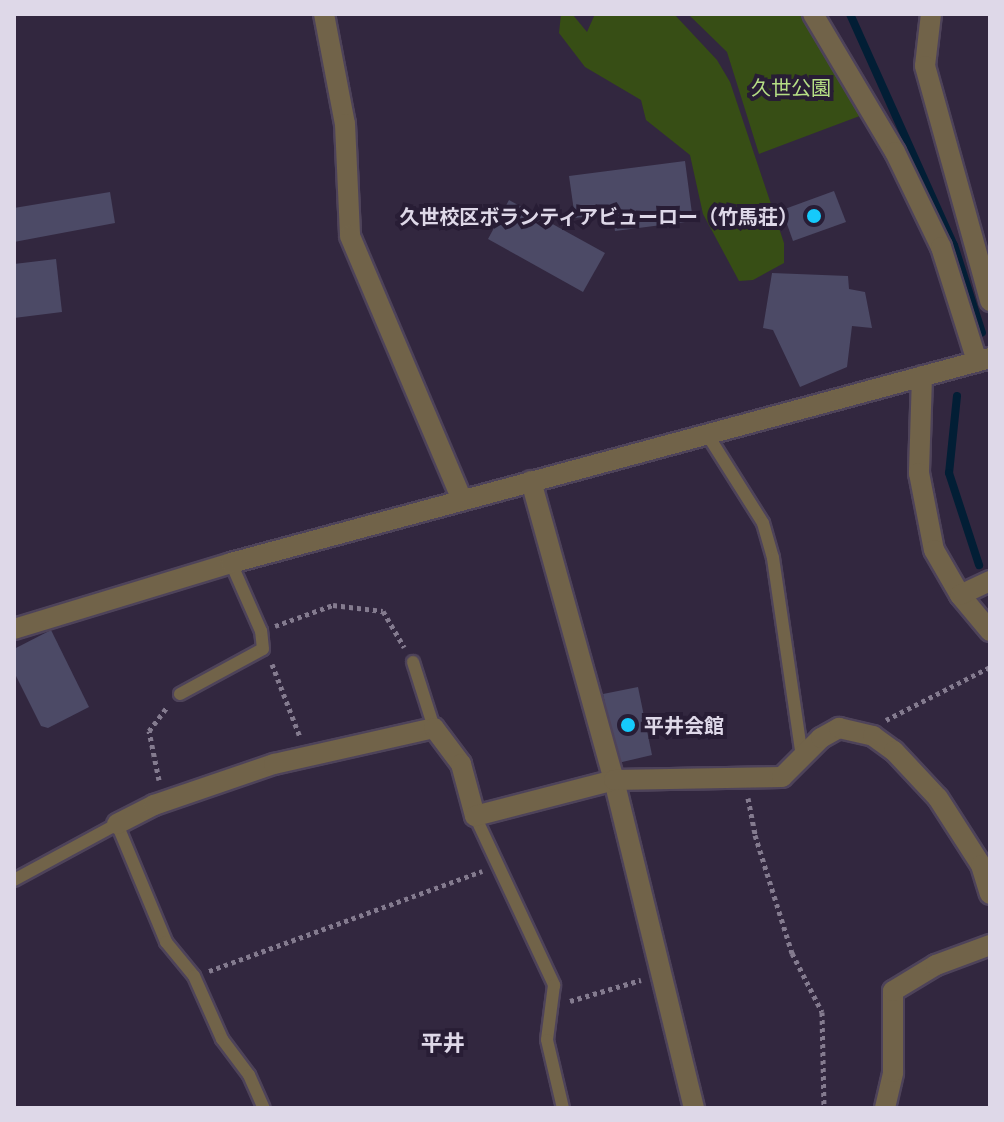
<!DOCTYPE html>
<meta charset="utf-8">
<style>
body{margin:0}
#map{position:relative;width:1004px;height:1122px;overflow:hidden;background:#32273f;font-family:Ubuntu,"Noto Sans JP",sans-serif}
div>[style]{position:absolute}
[style*='--x']{left:calc(var(--x)*1px);top:calc(var(--y)*1px);width:calc(var(--w)*1px);rotate:calc(var(--a)*1deg)}
.green>*{inset:0;background:#374e15}
.stream>*{height:8px;margin:-4px;padding:0 4px;transform-origin:4px;border-radius:4px;background:#021e35}
.building>*{inset:0;background:#4c4a66}
.path>*{height:5px;margin-top:-2.5px;transform-origin:0;background:repeating-linear-gradient(90deg,#847b8f 0 4px,transparent 0 8px)}
.roads{filter:drop-shadow(2px 0 #4e435a) drop-shadow(-2px 0 #4e435a) drop-shadow(0 2px #4e435a) drop-shadow(0 -2px #4e435a)}
.lane>*{height:12px;margin:-6px;padding:0 6px;transform-origin:6px;border-radius:6px;background:#716349}
.street>*{height:20px;margin:-10px;padding:0 10px;transform-origin:10px;border-radius:10px;background:#716349}
.dots>*{width:22px;height:22px;translate:-50% -50%;box-sizing:border-box;border:4px solid #281d35;border-radius:50%}
span{translate:-50% -50%;white-space:nowrap;text-align:center;line-height:1.15;-webkit-text-stroke:8px #281d35;paint-order:stroke}
.park-label{font-size:20px;color:#b6df85}
.poi-label{font-size:20px;color:#ded8e8;font-weight:700}
.right{translate:-100% -50%;text-align:right}
.left{translate:0 -50%;text-align:left}
.neighbourhood-label{font-size:22px;color:#ded8e8;font-weight:700}
.frame{position:absolute;inset:0;border:16px solid #ded8e8;pointer-events:none}
</style>
<div id="map">
<div class="green">
<i style="clip-path:polygon(561px 14px,573px 15px,587px 32px,595px 14px,674px 14px,717px 60px,730px 82px,771px 204px,784px 243px,784px 263px,753px 280px,739px 281px,703px 214px,690px 155px,646px 120px,641px 100px,585px 67px,559px 33px)"></i>
<i style="clip-path:polygon(688px 14px,807px 14px,865px 114px,759px 154px,727px 52px)"></i>
</div>
<div class="stream">
<i style="--x:850;--y:14;--w:253;--a:65.8"></i>
<i style="--x:954;--y:245;--w:92;--a:72.3"></i>
<i style="--x:957;--y:396;--w:77;--a:95.9"></i>
<i style="--x:949;--y:473;--w:97;--a:71.9"></i>
</div>
<div class="building">
<i style="clip-path:polygon(685px 161px,693px 221px,615px 231px,612px 213px,575px 218px,569px 176px)"></i>
<i style="clip-path:polygon(834px 191px,846px 222px,793px 241px,782px 210px)"></i>
<i style="clip-path:polygon(110px 192px,115px 223px,14px 242px,14px 208px)"></i>
<i style="clip-path:polygon(509px 200px,605px 253px,583px 292px,488px 239px)"></i>
<i style="clip-path:polygon(56px 259px,62px 312px,14px 318px,14px 264px)"></i>
<i style="clip-path:polygon(772px 273px,848px 276px,849px 289px,865px 292px,872px 328px,852px 326px,847px 367px,800px 387px,773px 330px,763px 328px)"></i>
<i style="clip-path:polygon(51px 630px,89px 707px,48px 728px,41px 726px,14px 672px,14px 649px)"></i>
<i style="clip-path:polygon(638px 687px,652px 755px,618px 763px,603px 694px)"></i>
</div>
<div class="path">
<i style="--x:275;--y:626;--w:62;--a:-19.9"></i>
<i style="--x:333;--y:605;--w:50;--a:6.8"></i>
<i style="--x:383;--y:611;--w:42;--a:59.7"></i>
<i style="--x:272;--y:664;--w:78;--a:69"></i>
<i style="--x:886;--y:720;--w:117;--a:-27"></i>
<i style="--x:159;--y:780;--w:50;--a:-101.5"></i>
<i style="--x:149;--y:731;--w:31;--a:-53"></i>
<i style="--x:748;--y:798;--w:38;--a:79"></i>
<i style="--x:755;--y:835;--w:124;--a:72.6"></i>
<i style="--x:792;--y:953;--w:66;--a:63"></i>
<i style="--x:822;--y:1012;--w:96;--a:88.8"></i>
<i style="--x:209;--y:971;--w:291;--a:-20.1"></i>
<i style="--x:570;--y:1001;--w:74;--a:-16.5"></i>
</div>
<div class="roads">
<div class="lane">
<i style="--x:707;--y:434;--w:105;--a:57.8"></i>
<i style="--x:763;--y:523;--w:36;--a:74"></i>
<i style="--x:773;--y:558;--w:200;--a:81.7"></i>
<i style="--x:413;--y:662;--w:69;--a:72.3"></i>
<i style="--x:180;--y:694;--w:94;--a:-28.5"></i>
<i style="--x:263;--y:649;--w:18;--a:-96"></i>
<i style="--x:261;--y:631;--w:74;--a:-113.8"></i>
<i style="--x:475;--y:816;--w:187;--a:64.9"></i>
<i style="--x:554;--y:985;--w:55;--a:97.3"></i>
<i style="--x:547;--y:1040;--w:70;--a:76.8"></i>
<i style="--x:14;--y:880;--w:117;--a:-28.5"></i>
<i style="--x:117;--y:824;--w:128;--a:67.4"></i>
<i style="--x:166;--y:942;--w:44;--a:50.5"></i>
<i style="--x:194;--y:976;--w:69;--a:66"></i>
<i style="--x:222;--y:1039;--w:45;--a:53.1"></i>
<i style="--x:249;--y:1075;--w:36;--a:66"></i>
</div>
<div class="street">
<i style="--x:324;--y:14;--w:112;--a:79.2"></i>
<i style="--x:345;--y:124;--w:112;--a:87.4"></i>
<i style="--x:350;--y:236;--w:287;--a:67"></i>
<i style="--x:813;--y:14;--w:161;--a:59.3"></i>
<i style="--x:895;--y:152;--w:106;--a:64.2"></i>
<i style="--x:941;--y:247;--w:120;--a:72.5"></i>
<i style="--x:931;--y:14;--w:52;--a:96.6"></i>
<i style="--x:925;--y:66;--w:244;--a:74.5"></i>
<i style="--x:922;--y:376;--w:97;--a:91.8"></i>
<i style="--x:919;--y:473;--w:78;--a:79"></i>
<i style="--x:934;--y:550;--w:52;--a:60"></i>
<i style="--x:960;--y:595;--w:47;--a:50.2"></i>
<i style="--x:531;--y:481;--w:310;--a:74.5"></i>
<i style="--x:614;--y:780;--w:338;--a:76.3"></i>
<i style="--x:960;--y:595;--w:33;--a:-25"></i>
<i style="--x:14;--y:629;--w:227;--a:-16.9"></i>
<i style="--x:231;--y:563;--w:786;--a:-15.11"></i>
<i style="--x:117;--y:824;--w:42;--a:-27.2"></i>
<i style="--x:154;--y:805;--w:127;--a:-18.9"></i>
<i style="--x:274;--y:764;--w:164;--a:-12.7"></i>
<i style="--x:434;--y:728;--w:45;--a:53.1"></i>
<i style="--x:461;--y:764;--w:54;--a:74.9"></i>
<i style="--x:475;--y:816;--w:144;--a:-14.5"></i>
<i style="--x:614;--y:780;--w:168;--a:-1"></i>
<i style="--x:782;--y:777;--w:55;--a:-45"></i>
<i style="--x:821;--y:738;--w:21;--a:-29"></i>
<i style="--x:839;--y:728;--w:35;--a:13"></i>
<i style="--x:873;--y:736;--w:26;--a:36"></i>
<i style="--x:894;--y:751;--w:64;--a:46.9"></i>
<i style="--x:938;--y:798;--w:80;--a:57.3"></i>
<i style="--x:981;--y:865;--w:30;--a:73"></i>
<i style="--x:885;--y:1108;--w:37;--a:-77"></i>
<i style="--x:893;--y:1072;--w:81;--a:-90"></i>
<i style="--x:893;--y:991;--w:50;--a:-31.2"></i>
<i style="--x:936;--y:965;--w:58;--a:-20.3"></i>
</div>
</div>
<div class="dots">
<i style="left:814px;top:216px;background:#15cafb"></i>
<i style="left:628px;top:725px;background:#15cafb"></i>
</div>
<div class="park-label">
<span style="left:791px;top:87px">久世公園</span>
</div>
<div class="poi-label">
<span class="right" style="left:798px;top:216px">久世校区ボランティアビューロー（竹馬荘）</span>
<span class="left" style="left:644px;top:725px">平井会館</span>
</div>
<div class="neighbourhood-label">
<span style="left:443px;top:1043px">平井</span>
</div>
<div class="frame"></div>
</div>
